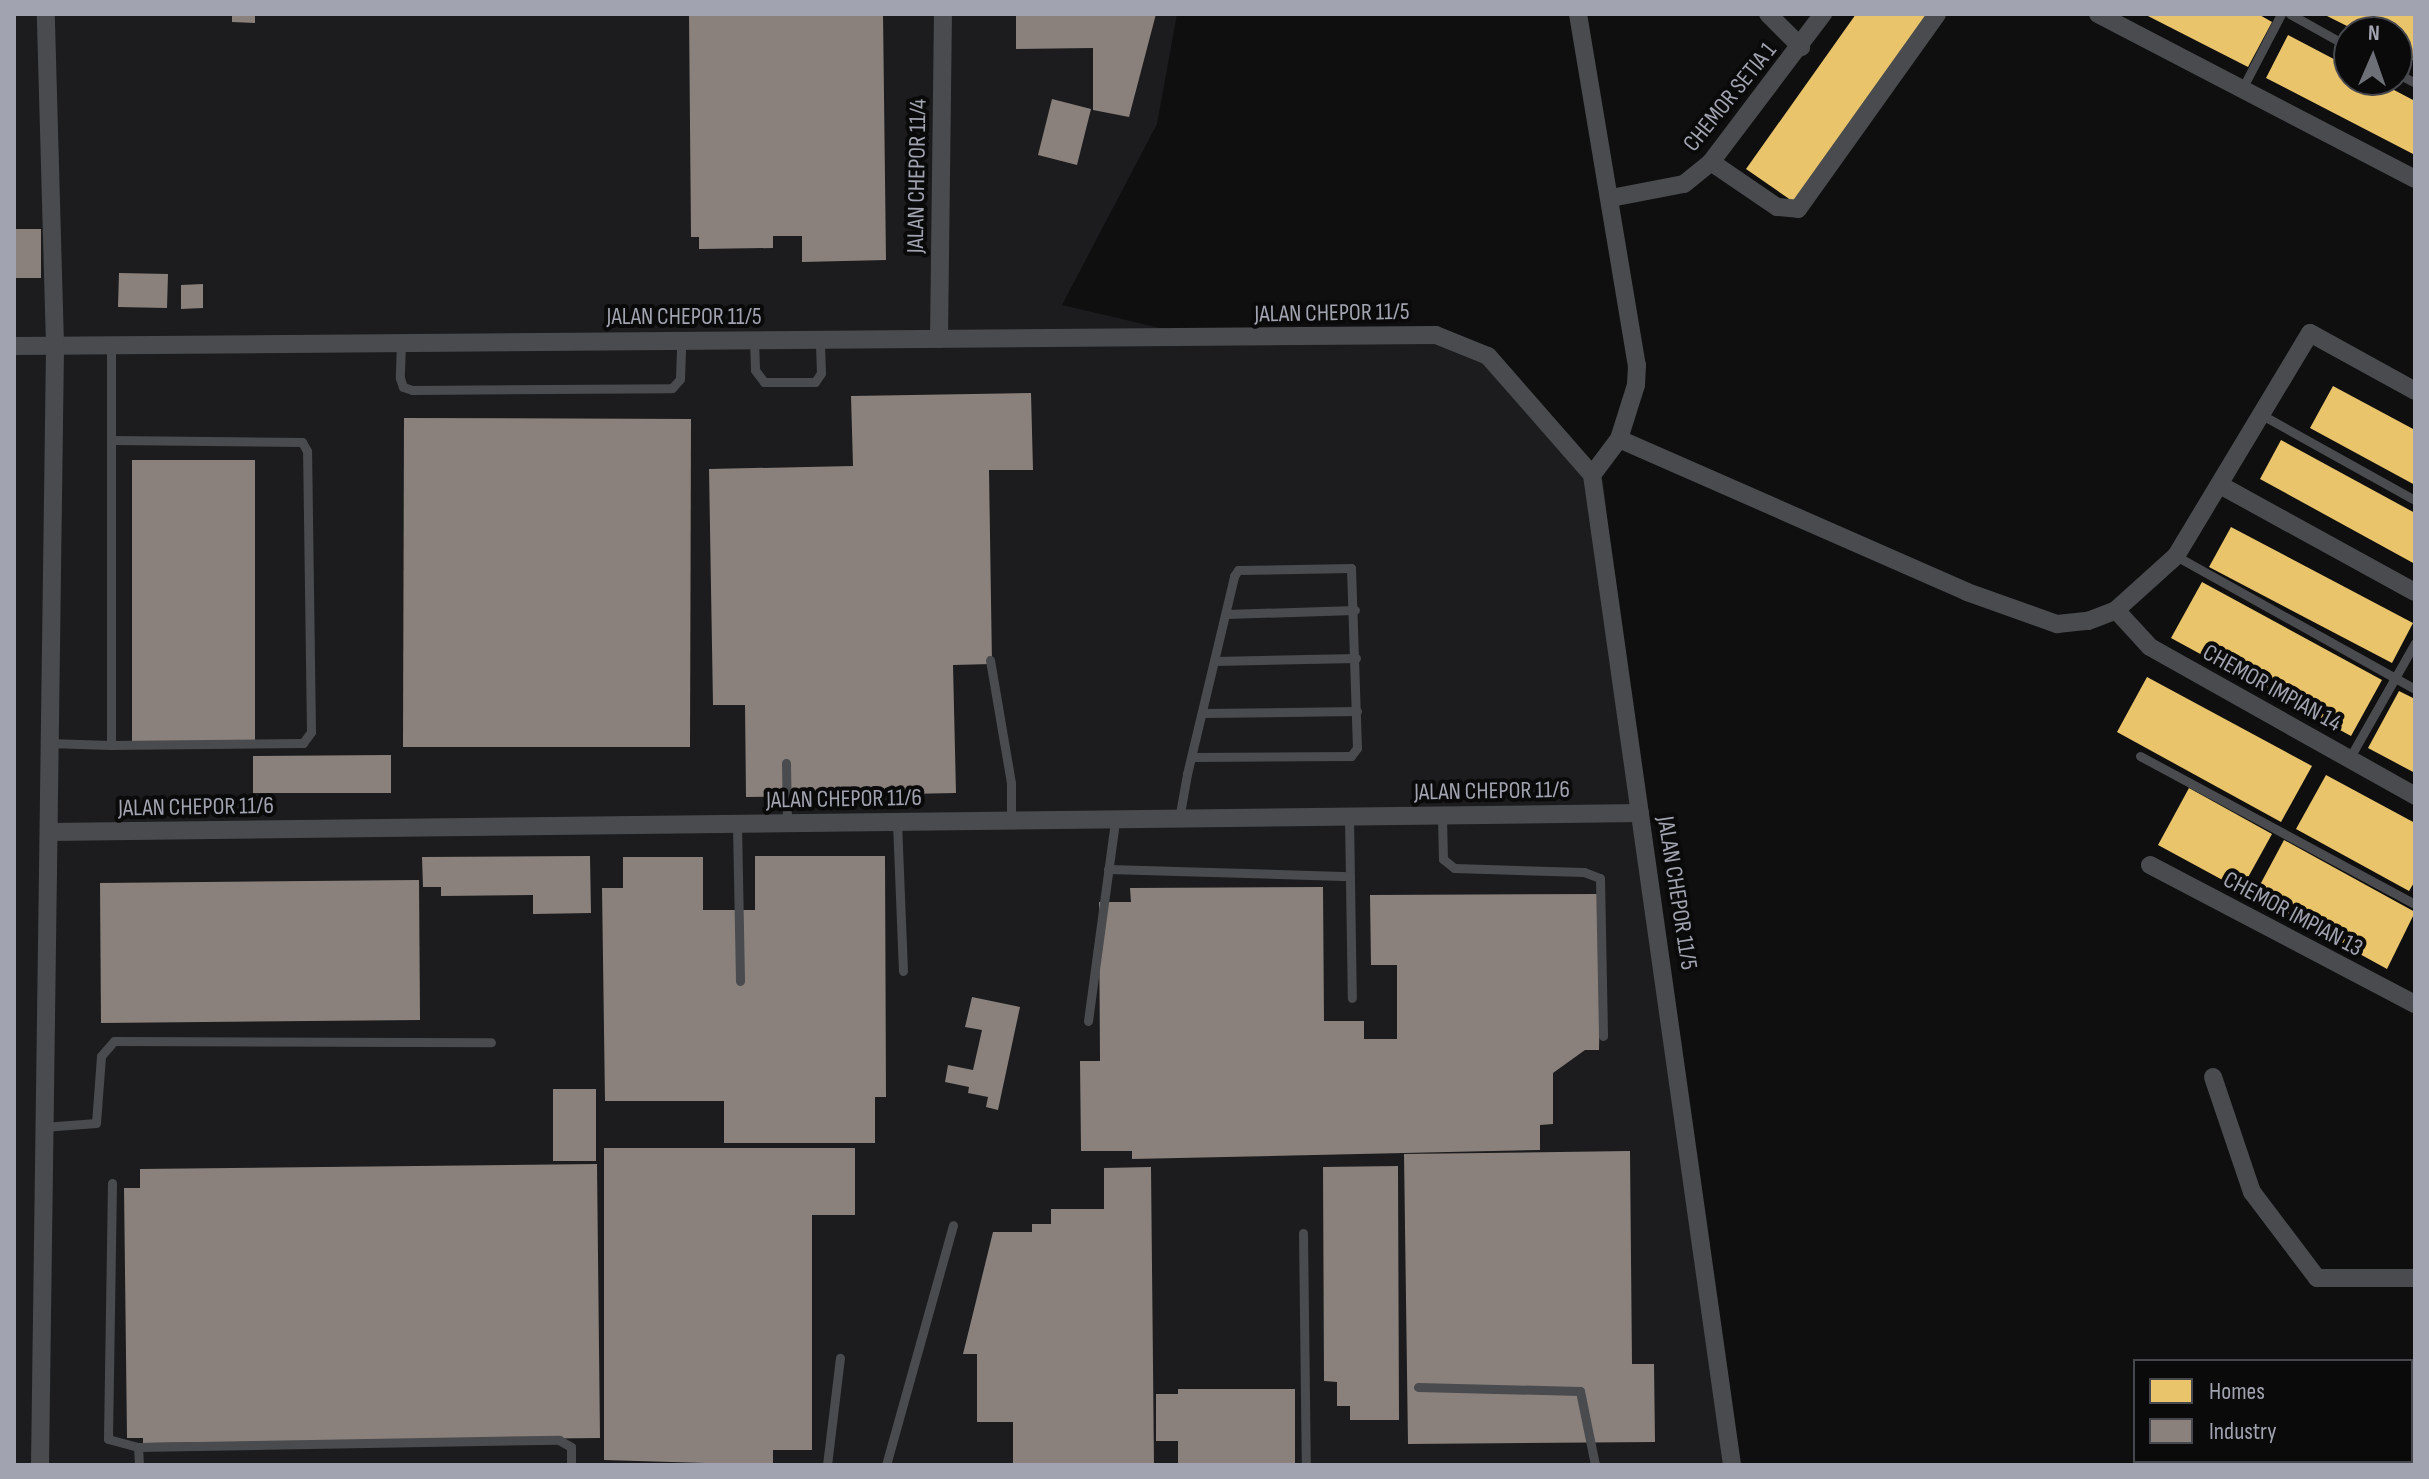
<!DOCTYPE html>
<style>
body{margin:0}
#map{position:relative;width:2429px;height:1479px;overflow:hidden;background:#0f0f10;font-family:"Sofia Sans Condensed",sans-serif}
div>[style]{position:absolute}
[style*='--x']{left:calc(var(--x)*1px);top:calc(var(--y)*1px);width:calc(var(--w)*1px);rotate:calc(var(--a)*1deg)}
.built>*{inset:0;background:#1c1c1e}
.homes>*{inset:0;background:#e9c46a}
.industry>*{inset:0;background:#8a817c}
.service>*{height:9px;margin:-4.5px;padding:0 4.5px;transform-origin:4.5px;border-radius:4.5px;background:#4a4b4e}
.minor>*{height:18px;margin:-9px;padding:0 9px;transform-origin:9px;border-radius:9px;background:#4a4b4e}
span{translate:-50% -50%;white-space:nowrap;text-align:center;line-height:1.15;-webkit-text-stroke:8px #0a0a0b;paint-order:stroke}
.street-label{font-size:24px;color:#a1a4b0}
.frame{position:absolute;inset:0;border:16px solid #a1a4b0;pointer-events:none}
.legend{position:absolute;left:2133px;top:1359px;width:280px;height:104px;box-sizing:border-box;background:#0a0a0b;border:2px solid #46484d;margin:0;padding:10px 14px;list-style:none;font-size:24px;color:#a1a4b0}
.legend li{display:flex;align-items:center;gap:16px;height:40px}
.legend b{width:40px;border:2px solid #46484d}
.north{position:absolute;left:2333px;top:16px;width:80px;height:80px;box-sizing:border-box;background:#0a0a0b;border:2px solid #46484d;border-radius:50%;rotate:2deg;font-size:22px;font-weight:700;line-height:32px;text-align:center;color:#a1a4b0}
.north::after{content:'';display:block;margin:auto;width:28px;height:36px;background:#6e7078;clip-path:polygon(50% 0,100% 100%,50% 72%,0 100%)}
</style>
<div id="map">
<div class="built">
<i style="clip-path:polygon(14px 14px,1177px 14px,1157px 124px,1062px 305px,1207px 339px,1436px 335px,1488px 356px,1603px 480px,1640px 813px,1732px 1465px,14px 1465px)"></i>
</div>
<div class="homes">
<i style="clip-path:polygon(1856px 14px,1932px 14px,1798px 205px,1746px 169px)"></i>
<i style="clip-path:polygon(2144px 14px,2258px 14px,2272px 22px,2248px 67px)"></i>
<i style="clip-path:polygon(2323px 14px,2415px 14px,2415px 61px,2397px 52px,2397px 32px,2359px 32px)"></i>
<i style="clip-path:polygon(2288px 35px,2349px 67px,2349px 80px,2375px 80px,2415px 101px,2415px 155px,2266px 78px)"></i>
<i style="clip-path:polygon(2333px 386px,2415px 430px,2415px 485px,2310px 428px)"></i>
<i style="clip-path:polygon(2281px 440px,2415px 513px,2415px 564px,2260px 479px)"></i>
<i style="clip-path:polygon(2231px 527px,2413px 623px,2392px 663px,2209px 567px)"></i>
<i style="clip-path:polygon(2202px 582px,2382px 680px,2351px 736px,2171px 638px)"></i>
<i style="clip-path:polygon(2147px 677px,2312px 766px,2281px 822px,2117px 732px)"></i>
<i style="clip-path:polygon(2399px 691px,2415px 699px,2415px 773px,2368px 748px)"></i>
<i style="clip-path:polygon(2326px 775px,2415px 823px,2415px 881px,2409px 891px,2296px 829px)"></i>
<i style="clip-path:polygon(2189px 788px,2272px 834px,2241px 890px,2158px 845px)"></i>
<i style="clip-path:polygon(2284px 840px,2415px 912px,2387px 969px,2254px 896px)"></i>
</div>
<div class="industry">
<i style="clip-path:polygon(232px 14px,255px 14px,255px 23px,232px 22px)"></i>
<i style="clip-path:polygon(689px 14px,883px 14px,886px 260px,802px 262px,802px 236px,773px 236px,773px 248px,699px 249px,699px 237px,691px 237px)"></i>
<i style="clip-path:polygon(1016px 14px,1156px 14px,1129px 117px,1093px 110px,1093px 48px,1016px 49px)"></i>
<i style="clip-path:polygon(1052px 99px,1091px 109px,1077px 165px,1038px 155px)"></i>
<i style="clip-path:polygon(14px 229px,41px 229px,41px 278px,14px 278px)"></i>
<i style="clip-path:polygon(119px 273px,168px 274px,167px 308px,118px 307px)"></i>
<i style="clip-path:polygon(203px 284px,203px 308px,181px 309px,181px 285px)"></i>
<i style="clip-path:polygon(1031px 393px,1033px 470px,989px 470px,992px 664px,953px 665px,956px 793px,746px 797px,745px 705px,713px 705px,709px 469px,853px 466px,851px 396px)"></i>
<i style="clip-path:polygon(404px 418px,691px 419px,690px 747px,403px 747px)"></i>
<i style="clip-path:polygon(132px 460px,255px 460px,255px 743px,132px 743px)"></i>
<i style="clip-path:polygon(391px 755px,391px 793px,253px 793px,253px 756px)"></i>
<i style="clip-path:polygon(590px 856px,591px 913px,533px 914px,533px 895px,441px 896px,441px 887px,423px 887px,422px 857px)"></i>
<i style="clip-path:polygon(755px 856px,885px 856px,886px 1097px,875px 1097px,875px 1143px,724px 1143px,724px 1101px,605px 1101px,602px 888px,623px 888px,623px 857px,703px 857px,703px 910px,755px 910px)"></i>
<i style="clip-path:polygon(419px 880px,420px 1020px,101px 1023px,100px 883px)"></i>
<i style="clip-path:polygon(1323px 887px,1324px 1021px,1364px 1021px,1364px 1039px,1397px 1039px,1397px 965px,1371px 965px,1370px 895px,1602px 894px,1599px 1050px,1585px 1050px,1553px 1073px,1553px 1124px,1540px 1125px,1540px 1150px,1132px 1159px,1132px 1151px,1081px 1151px,1080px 1061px,1100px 1061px,1099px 902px,1131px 902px,1130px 888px)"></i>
<i style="clip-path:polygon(972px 997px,1020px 1007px,998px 1110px,986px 1107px,988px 1097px,968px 1093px,969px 1087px,945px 1082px,948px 1065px,973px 1070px,982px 1030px,965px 1027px)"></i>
<i style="clip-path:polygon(553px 1089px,596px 1089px,596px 1161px,553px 1161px)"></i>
<i style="clip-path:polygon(604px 1148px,855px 1148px,855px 1215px,812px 1215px,812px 1450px,773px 1450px,773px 1465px,604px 1460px)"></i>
<i style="clip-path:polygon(1630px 1151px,1632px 1364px,1654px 1364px,1655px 1442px,1408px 1444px,1404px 1154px)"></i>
<i style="clip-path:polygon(597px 1164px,600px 1438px,143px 1443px,143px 1438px,127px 1438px,124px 1188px,140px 1188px,140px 1169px)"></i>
<i style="clip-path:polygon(1398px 1166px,1399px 1420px,1350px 1420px,1350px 1406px,1337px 1406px,1337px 1382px,1324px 1381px,1323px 1167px)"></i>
<i style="clip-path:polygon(1151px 1167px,1154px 1465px,1013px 1465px,1013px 1422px,977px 1422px,977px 1354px,963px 1354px,993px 1232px,1032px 1232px,1032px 1224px,1051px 1224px,1051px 1209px,1104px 1209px,1104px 1168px)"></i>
<i style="clip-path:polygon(1178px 1389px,1295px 1389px,1295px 1465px,1178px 1465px,1178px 1441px,1156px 1441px,1156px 1394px,1178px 1394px)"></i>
</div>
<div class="service">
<i style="--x:2290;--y:14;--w:68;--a:29.2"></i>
<i style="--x:2397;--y:73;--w:21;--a:29"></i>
<i style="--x:2242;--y:89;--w:85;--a:-62.5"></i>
<i style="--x:754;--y:340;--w:30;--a:88"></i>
<i style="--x:755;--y:370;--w:15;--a:53"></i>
<i style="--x:764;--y:382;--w:51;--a:0"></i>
<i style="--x:815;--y:382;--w:11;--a:-56"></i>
<i style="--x:821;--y:373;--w:33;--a:-92"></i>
<i style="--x:401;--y:343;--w:35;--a:92"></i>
<i style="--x:400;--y:378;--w:9;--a:72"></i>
<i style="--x:403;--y:387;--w:9;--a:18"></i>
<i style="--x:412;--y:390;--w:260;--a:-0.4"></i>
<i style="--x:672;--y:388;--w:12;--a:-48"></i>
<i style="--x:680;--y:379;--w:38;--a:-88"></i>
<i style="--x:2262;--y:415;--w:175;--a:29.1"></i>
<i style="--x:2176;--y:556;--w:274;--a:29.1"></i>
<i style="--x:1226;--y:614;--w:129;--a:-1.8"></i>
<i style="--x:990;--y:660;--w:125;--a:80.3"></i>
<i style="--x:1011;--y:783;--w:38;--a:90"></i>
<i style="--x:1215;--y:661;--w:141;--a:-1.2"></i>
<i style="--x:1202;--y:713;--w:155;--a:-0.7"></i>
<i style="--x:48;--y:743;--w:63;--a:1.8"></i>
<i style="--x:111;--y:745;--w:400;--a:-90"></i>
<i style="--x:111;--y:745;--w:192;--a:-0.6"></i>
<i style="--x:303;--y:743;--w:14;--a:-54"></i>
<i style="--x:311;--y:732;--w:281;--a:-90.8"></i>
<i style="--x:307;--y:451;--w:10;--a:-119"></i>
<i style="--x:302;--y:442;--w:190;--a:-179.4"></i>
<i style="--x:2140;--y:756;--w:312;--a:28.3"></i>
<i style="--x:2349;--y:759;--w:133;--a:-60.4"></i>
<i style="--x:786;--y:763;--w:60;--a:89"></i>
<i style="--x:1442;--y:816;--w:43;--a:88.7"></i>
<i style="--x:1443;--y:859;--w:14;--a:39"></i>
<i style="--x:1454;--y:868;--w:130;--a:1.8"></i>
<i style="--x:1584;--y:872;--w:17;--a:21"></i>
<i style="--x:1600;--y:878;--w:158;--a:88.9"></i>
<i style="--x:1349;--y:817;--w:181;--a:89.1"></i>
<i style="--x:1179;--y:819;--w:46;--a:-79.9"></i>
<i style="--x:1187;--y:774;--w:204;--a:-76.6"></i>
<i style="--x:1234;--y:576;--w:7;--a:-56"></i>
<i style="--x:1238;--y:570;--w:113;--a:-1"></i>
<i style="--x:1351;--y:568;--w:180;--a:88.1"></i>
<i style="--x:1357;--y:748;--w:10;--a:127"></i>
<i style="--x:1351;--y:756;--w:158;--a:179.6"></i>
<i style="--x:897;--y:822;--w:149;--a:87.7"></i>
<i style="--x:737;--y:824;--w:157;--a:88.9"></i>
<i style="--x:1108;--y:869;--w:242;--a:1.7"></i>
<i style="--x:1088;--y:1021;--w:203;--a:-82.3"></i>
<i style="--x:43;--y:1127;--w:53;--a:-4.3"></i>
<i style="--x:96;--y:1123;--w:67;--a:-85.7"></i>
<i style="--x:101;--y:1056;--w:20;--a:-49"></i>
<i style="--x:114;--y:1041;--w:377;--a:0.2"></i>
<i style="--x:112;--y:1183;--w:256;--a:90.9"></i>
<i style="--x:108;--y:1439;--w:31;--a:15"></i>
<i style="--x:1303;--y:1233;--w:232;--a:89.3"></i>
<i style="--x:1418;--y:1387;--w:162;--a:1.4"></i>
<i style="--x:1580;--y:1391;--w:76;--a:78.5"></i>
<i style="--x:139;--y:1465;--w:18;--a:-93"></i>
<i style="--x:138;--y:1447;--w:421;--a:-1"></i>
<i style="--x:559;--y:1440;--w:14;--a:30"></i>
<i style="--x:571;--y:1447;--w:18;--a:90"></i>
<i style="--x:827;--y:1465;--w:108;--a:-83.1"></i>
<i style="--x:886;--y:1465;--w:249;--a:-74.4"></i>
</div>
<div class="minor">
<i style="--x:1578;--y:14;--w:356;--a:80.5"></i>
<i style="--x:1637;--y:365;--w:20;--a:93"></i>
<i style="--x:1636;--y:385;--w:57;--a:107.5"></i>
<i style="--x:1619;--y:439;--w:45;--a:126.9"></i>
<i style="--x:1768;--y:14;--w:47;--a:45"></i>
<i style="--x:2098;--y:14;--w:357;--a:27.5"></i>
<i style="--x:1711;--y:162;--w:80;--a:34.3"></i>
<i style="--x:1777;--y:207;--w:21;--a:5"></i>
<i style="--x:1798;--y:209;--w:239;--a:-54.5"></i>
<i style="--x:1611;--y:198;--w:74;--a:-10.9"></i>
<i style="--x:1684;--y:184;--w:35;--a:-39"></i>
<i style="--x:1711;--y:162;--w:186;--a:-52.9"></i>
<i style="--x:939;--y:339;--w:325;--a:-89.3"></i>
<i style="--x:14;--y:346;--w:1422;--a:-0.44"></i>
<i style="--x:1436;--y:335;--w:56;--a:22"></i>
<i style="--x:1488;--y:356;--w:158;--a:48.8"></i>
<i style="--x:1592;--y:475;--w:1000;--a:81.95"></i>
<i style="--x:1619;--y:439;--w:380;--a:23.7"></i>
<i style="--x:1967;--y:592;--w:96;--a:19.6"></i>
<i style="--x:2057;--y:624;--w:31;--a:-6"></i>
<i style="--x:2088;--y:621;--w:30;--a:-21"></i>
<i style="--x:2116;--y:610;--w:81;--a:-42"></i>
<i style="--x:2176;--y:556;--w:260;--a:-59"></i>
<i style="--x:2310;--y:333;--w:120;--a:28.9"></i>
<i style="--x:2220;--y:485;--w:222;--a:28.8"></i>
<i style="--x:2116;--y:610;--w:50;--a:47.4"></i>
<i style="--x:2150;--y:647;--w:304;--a:29.3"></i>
<i style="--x:49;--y:832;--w:1591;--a:-0.68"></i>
<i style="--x:2150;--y:865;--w:299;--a:27.7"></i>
<i style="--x:2213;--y:1077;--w:121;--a:71.3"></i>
<i style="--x:2252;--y:1192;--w:108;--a:52.9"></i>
<i style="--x:2317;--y:1278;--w:98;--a:0"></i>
<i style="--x:2411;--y:1429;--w:49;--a:-85.3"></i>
<i style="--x:40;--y:1465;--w:1120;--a:-89.23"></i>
<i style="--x:55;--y:345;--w:331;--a:-91.6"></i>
<i style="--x:2281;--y:1465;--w:4;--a:-76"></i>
</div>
<div class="street-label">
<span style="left:1730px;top:97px;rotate:-51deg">CHEMOR SETIA 1</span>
<span style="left:917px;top:176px;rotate:-89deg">JALAN CHEPOR 11/4</span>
<span style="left:1332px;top:313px;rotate:-1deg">JALAN CHEPOR 11/5</span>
<span style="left:684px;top:317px">JALAN CHEPOR 11/5</span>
<span style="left:2272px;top:688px;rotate:29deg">CHEMOR IMPIAN 14</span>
<span style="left:1492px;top:791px;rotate:-1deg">JALAN CHEPOR 11/6</span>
<span style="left:844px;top:799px;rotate:-1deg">JALAN CHEPOR 11/6</span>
<span style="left:196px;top:807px;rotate:-1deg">JALAN CHEPOR 11/6</span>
<span style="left:1677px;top:893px;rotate:81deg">JALAN CHEPOR 11/5</span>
<span style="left:2293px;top:914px;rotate:28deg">CHEMOR IMPIAN 13</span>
</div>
<div class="frame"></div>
<ul class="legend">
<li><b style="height:22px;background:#e9c46a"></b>Homes</li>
<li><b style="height:22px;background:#8a817c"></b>Industry</li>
</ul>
<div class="north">N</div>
</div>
